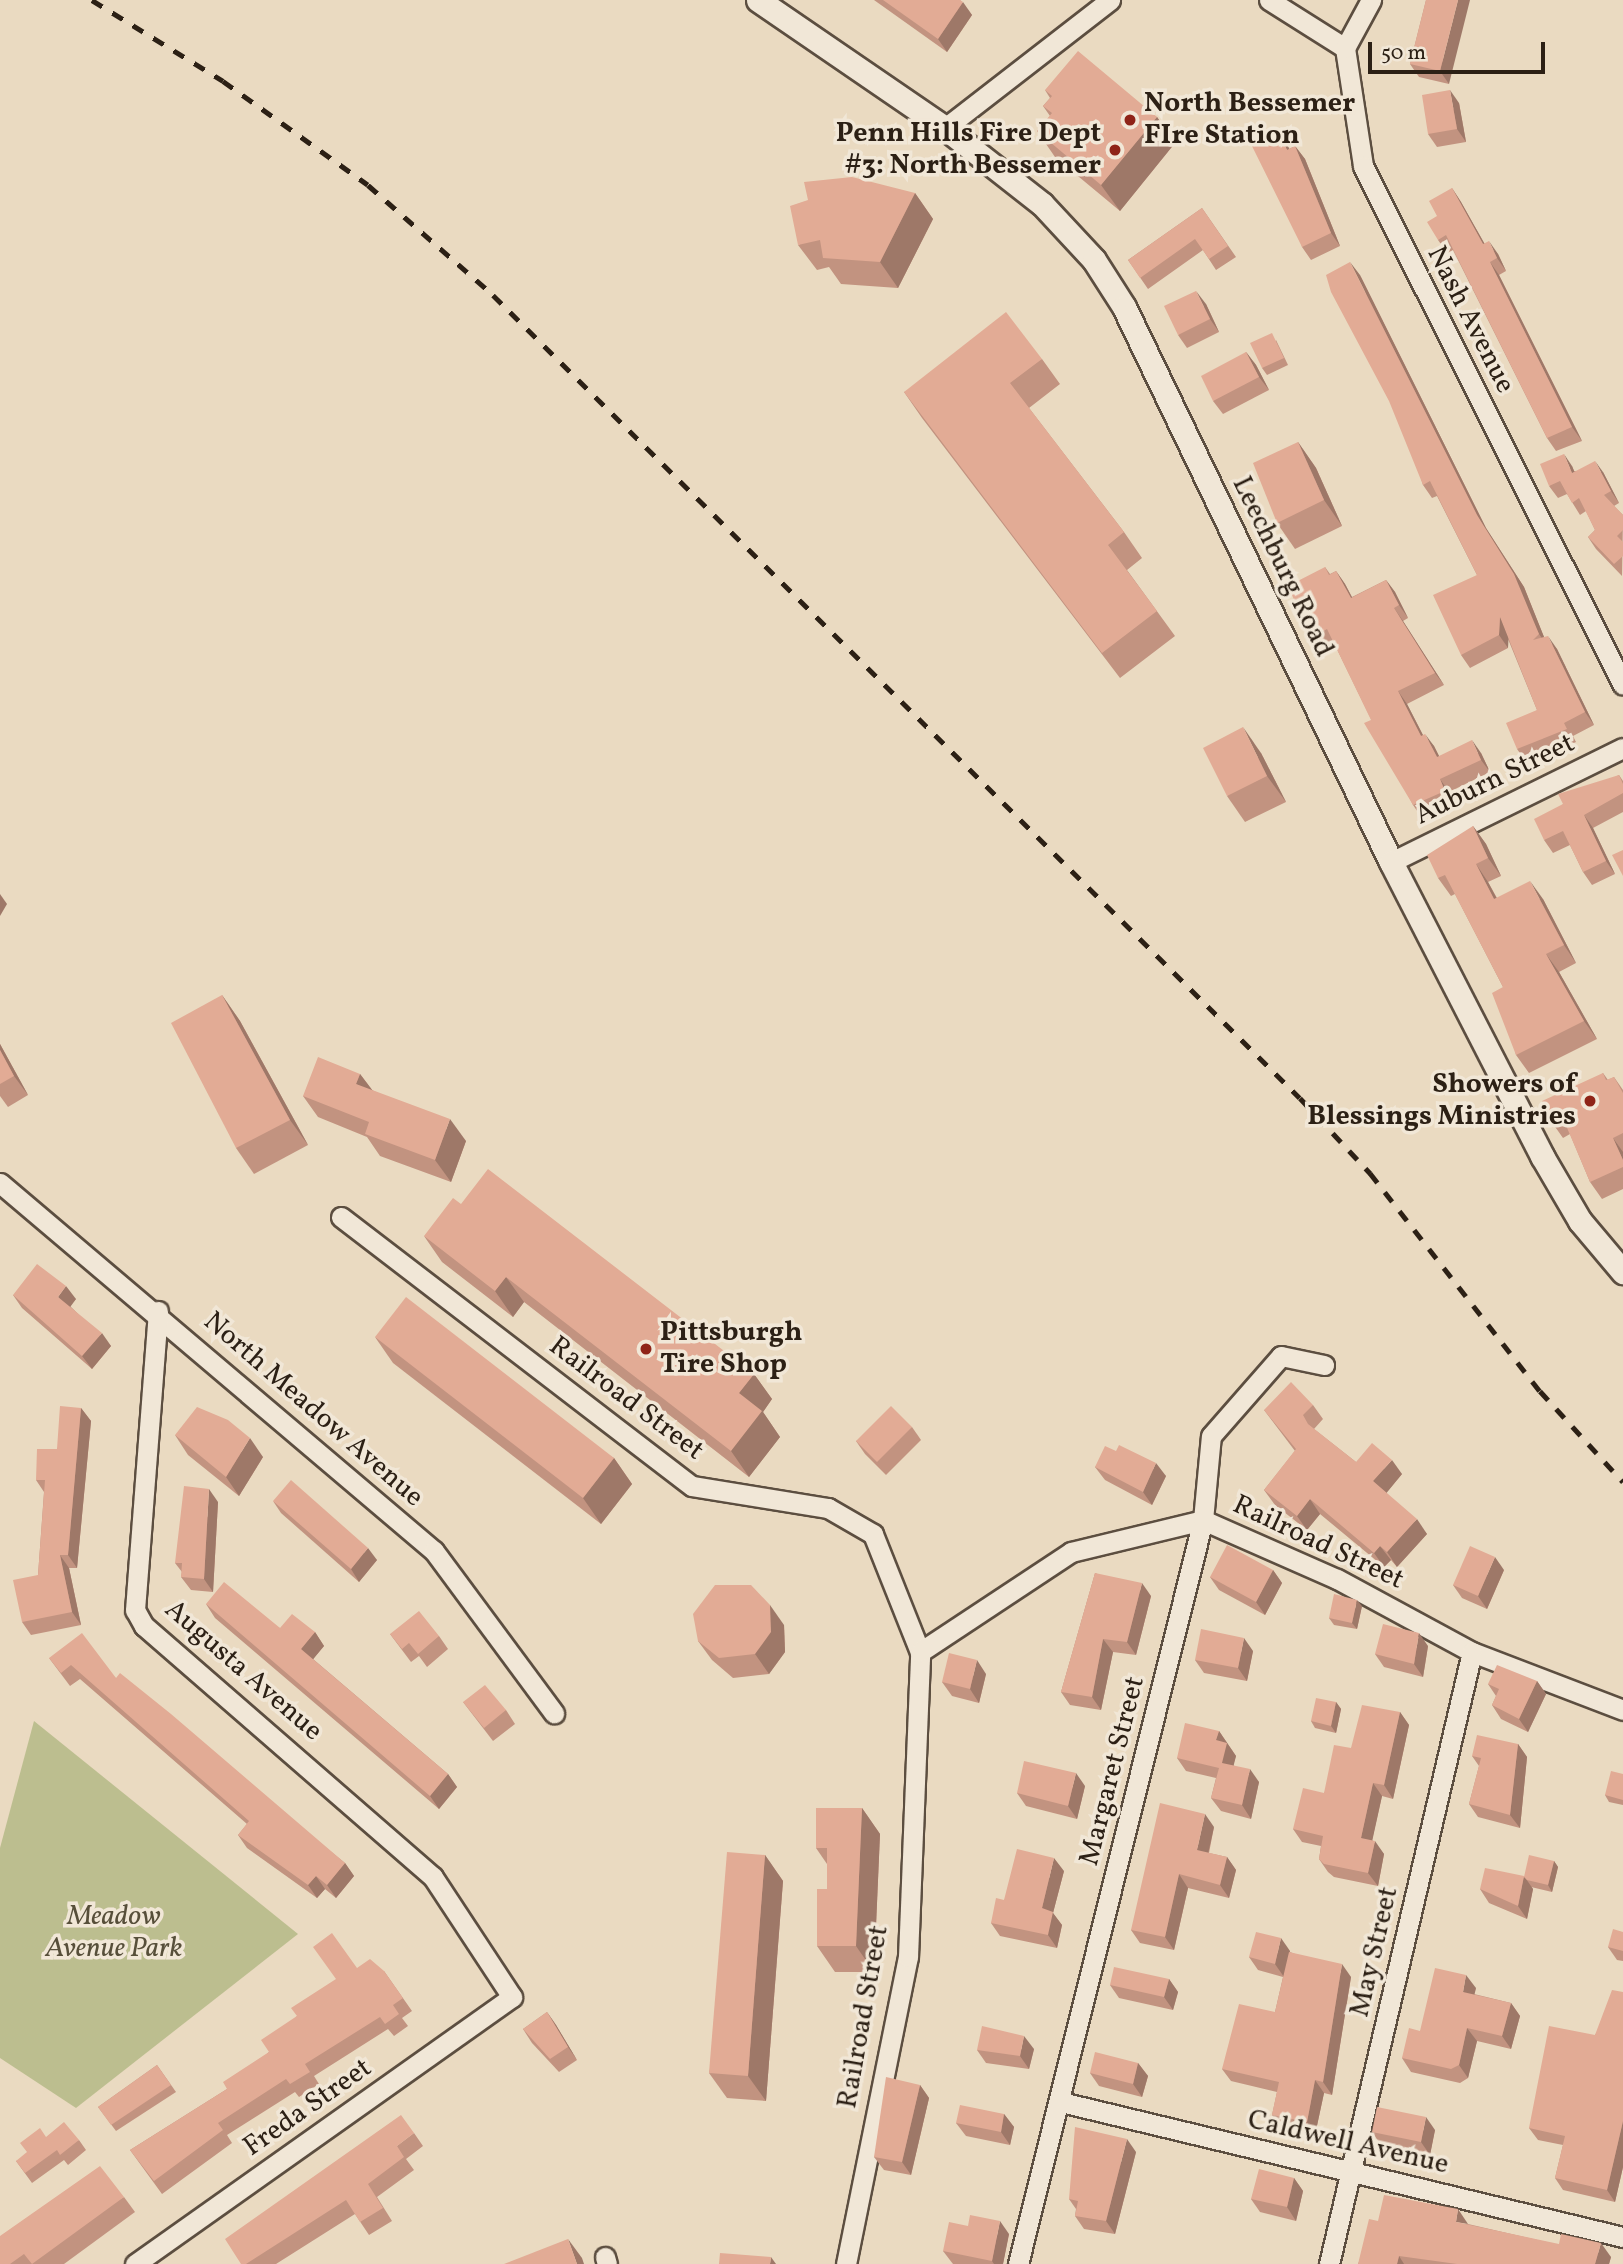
<!DOCTYPE html>
<style>
body{margin:0}
#map{position:relative;width:1623px;height:2264px;overflow:hidden;background:#eadac1;font-family:Vollkorn,serif}
div>[style]{position:absolute}
[style*='--x']{left:calc(var(--x)*1px);top:calc(var(--y)*1px);width:calc(var(--w)*1px);rotate:calc(var(--a)*1deg)}
.green>*{inset:0;background:#bcbe8f}
.roads{filter:drop-shadow(2px 0 #5c4e40) drop-shadow(-2px 0 #5c4e40) drop-shadow(0 2px #5c4e40) drop-shadow(0 -2px #5c4e40)}
.minor>*{height:19px;margin:-9.5px;padding:0 9.5px;transform-origin:9.5px;border-radius:9.5px;background:#f1e7d7}
.tertiary>*{height:23px;margin:-11.5px;padding:0 11.5px;transform-origin:11.5px;border-radius:11.5px;background:#f1e7d7}
.rail>*{height:5px;margin-top:-2.5px;transform-origin:0;background:repeating-linear-gradient(90deg,#2c2015 0 12px,transparent 0 24px)}
.wall>*{inset:0;background:#c29380}
.shaded-wall>*{inset:0;background:#9e7868}
.building>*{inset:0;background:#e2ab95}
.dots>*{width:19px;height:19px;translate:-50% -50%;box-sizing:border-box;border:4px solid #f1e7d7;border-radius:50%}
span{translate:-50% -50%;white-space:nowrap;text-align:center;line-height:1.15;-webkit-text-stroke:7px #f1e7d7;paint-order:stroke}
.poi-label{font-size:28px;color:#2c2015;font-weight:700}
.left{translate:0 -50%;text-align:left}
.right{translate:-100% -50%;text-align:right}
.street-label{font-size:28px;color:#2c2015}
.park-label{font-size:28px;color:#574f3a;font-style:italic}
.scale{position:absolute;left:1368px;top:42px;width:177px;height:32px;box-sizing:border-box;border:4px solid #2c2015;border-top:0;padding-left:9px;font-size:21px;line-height:24px;white-space:nowrap;color:#2c2015;-webkit-text-stroke:5px #f1e7d7;paint-order:stroke}
</style>
<div id="map">
<div class="green">
<i style="clip-path:polygon(34px 1721px,298px 1934px,76px 2108px,0 2058px,0 1848px)"></i>
</div>
<div class="roads">
<div class="minor">
<i style="--x:1269;--y:0;--w:90;--a:32.3"></i>
<i style="--x:1345;--y:48;--w:119;--a:81.3"></i>
<i style="--x:1363;--y:166;--w:580;--a:63.39"></i>
<i style="--x:1345;--y:48;--w:55;--a:-61.6"></i>
<i style="--x:945;--y:128;--w:209;--a:-37.8"></i>
<i style="--x:1391;--y:862;--w:258;--a:-26.2"></i>
<i style="--x:0;--y:1183;--w:569;--a:40.3"></i>
<i style="--x:434;--y:1551;--w:202;--a:53.5"></i>
<i style="--x:341;--y:1217;--w:442;--a:37.5"></i>
<i style="--x:692;--y:1486;--w:138;--a:9.2"></i>
<i style="--x:828;--y:1508;--w:52;--a:30"></i>
<i style="--x:873;--y:1534;--w:127;--a:68.3"></i>
<i style="--x:1061;--y:2102;--w:578;--a:13.51"></i>
<i style="--x:605;--y:2257;--w:7;--a:74"></i>
<i style="--x:135;--y:2264;--w:462;--a:-35.3"></i>
<i style="--x:512;--y:1997;--w:144;--a:-123.4"></i>
<i style="--x:433;--y:1877;--w:383;--a:-139"></i>
<i style="--x:144;--y:1626;--w:18;--a:-119"></i>
<i style="--x:135;--y:1610;--w:300;--a:-85.6"></i>
<i style="--x:846;--y:2264;--w:313;--a:-78.6"></i>
<i style="--x:908;--y:1957;--w:305;--a:-87.7"></i>
<i style="--x:920;--y:1652;--w:181;--a:-33.5"></i>
<i style="--x:1071;--y:1552;--w:136;--a:-13.6"></i>
<i style="--x:1203;--y:1520;--w:146;--a:23.8"></i>
<i style="--x:1337;--y:1579;--w:153;--a:28.4"></i>
<i style="--x:1472;--y:1652;--w:162;--a:21"></i>
<i style="--x:1018;--y:2264;--w:767;--a:-76.04"></i>
<i style="--x:1203;--y:1520;--w:84;--a:-84.6"></i>
<i style="--x:1211;--y:1436;--w:106;--a:-48.8"></i>
<i style="--x:1281;--y:1356;--w:44;--a:11.8"></i>
<i style="--x:1329;--y:2264;--w:628;--a:-76.85"></i>
</div>
<div class="tertiary">
<i style="--x:758;--y:0;--w:227;--a:34.4"></i>
<i style="--x:945;--y:128;--w:123;--a:38.1"></i>
<i style="--x:1042;--y:204;--w:76;--a:47.1"></i>
<i style="--x:1094;--y:260;--w:56;--a:57.4"></i>
<i style="--x:1124;--y:307;--w:616;--a:64.31"></i>
<i style="--x:1391;--y:862;--w:331;--a:62.8"></i>
<i style="--x:1542;--y:1156;--w:75;--a:59.7"></i>
<i style="--x:1580;--y:1221;--w:67;--a:49.9"></i>
</div>
</div>
<div class="rail">
<i style="--x:92;--y:0;--w:154;--a:31.7"></i>
<i style="--x:223;--y:81;--w:178;--a:35.6"></i>
<i style="--x:368;--y:185;--w:167;--a:41.3"></i>
<i style="--x:493;--y:295;--w:1138;--a:44.86"></i>
<i style="--x:1300;--y:1098;--w:103;--a:47"></i>
<i style="--x:1370;--y:1173;--w:276;--a:52.1"></i>
<i style="--x:1540;--y:1391;--w:123;--a:47.6"></i>
</div>
<div class="wall">
<i style="clip-path:polygon(874px 0,960px 0,972px 15px,947px 52px)"></i>
<i style="clip-path:polygon(1426px 0,1449px 84px,1419px 77px,1410px 64px)"></i>
<i style="clip-path:polygon(1045px 90px,1157px 117px,1175px 143px,1120px 211px,1055px 157px,1037px 131px,1050px 116px,1043px 106px,1050px 98px)"></i>
<i style="clip-path:polygon(1459px 103px,1466px 142px,1437px 147px,1428px 134px)"></i>
<i style="clip-path:polygon(1285px 140px,1289px 149px,1295px 146px,1305px 159px,1340px 246px,1311px 260px,1302px 247px)"></i>
<i style="clip-path:polygon(1452px 188px,1461px 202px,1484px 243px,1498px 254px,1506px 271px,1499px 275px,1582px 441px,1556px 451px,1547px 438px,1453px 250px,1447px 253px,1438px 240px,1437px 216px)"></i>
<i style="clip-path:polygon(915px 193px,933px 219px,898px 288px,841px 284px,829px 267px,817px 270px,798px 245px)"></i>
<i style="clip-path:polygon(1202px 208px,1236px 257px,1216px 270px,1203px 250px,1148px 289px,1128px 260px)"></i>
<i style="clip-path:polygon(1360px 275px,1486px 528px,1524px 587px,1544px 637px,1557px 649px,1594px 725px,1573px 736px,1576px 742px,1527px 763px,1517px 749px,1537px 710px,1508px 639px,1508px 648px,1470px 668px,1461px 655px,1477px 575px,1437px 496px,1432px 498px,1423px 485px)"></i>
<i style="clip-path:polygon(1206px 304px,1219px 332px,1187px 348px,1178px 335px)"></i>
<i style="clip-path:polygon(1276px 340px,1288px 365px,1267px 375px,1262px 368px)"></i>
<i style="clip-path:polygon(1246px 352px,1256px 365px,1269px 390px,1223px 414px,1213px 401px)"></i>
<i style="clip-path:polygon(1042px 359px,1060px 384px,1029px 408px,1124px 532px,1142px 558px,1127px 570px,1175px 636px,1120px 678px,922px 418px,904px 392px)"></i>
<i style="clip-path:polygon(1298px 442px,1316px 468px,1342px 526px,1295px 549px,1277px 523px)"></i>
<i style="clip-path:polygon(1572px 466px,1574px 471px,1603px 472px,1619px 503px,1614px 506px,1623px 515px,1622px 576px,1596px 549px,1588px 537px,1595px 530px,1586px 511px,1580px 515px,1567px 494px,1558px 498px,1549px 486px)"></i>
<i style="clip-path:polygon(1325px 567px,1330px 574px,1336px 571px,1345px 584px,1352px 597px,1386px 580px,1395px 592px,1408px 618px,1403px 621px,1444px 685px,1407px 704px,1423px 735px,1434px 746px,1439px 756px,1481px 753px,1490px 772px,1449px 792px,1454px 804px,1422px 818px,1413px 805px,1334px 643px,1320px 650px,1311px 638px)"></i>
<i style="clip-path:polygon(1261px 753px,1286px 802px,1245px 822px,1227px 796px)"></i>
<i style="clip-path:polygon(1619px 775px,1623px 781px,1623px 812px,1593px 828px,1615px 874px,1592px 885px,1583px 872px,1570px 845px,1553px 853px,1544px 840px,1563px 804px)"></i>
<i style="clip-path:polygon(1473px 826px,1486px 844px,1501px 876px,1488px 882px,1497px 898px,1543px 899px,1576px 963px,1559px 972px,1597px 1039px,1529px 1073px,1516px 1055px,1503px 987px,1455px 894px,1451px 896px,1438px 878px)"></i>
<i style="clip-path:polygon(222px 995px,240px 1021px,308px 1145px,254px 1174px,236px 1148px)"></i>
<i style="clip-path:polygon(0 1044px,28px 1095px,8px 1107px,0 1096px)"></i>
<i style="clip-path:polygon(1603px 1073px,1608px 1080px,1614px 1077px,1623px 1090px,1623px 1189px,1602px 1199px,1590px 1182px,1570px 1134px,1563px 1138px,1551px 1121px)"></i>
<i style="clip-path:polygon(360px 1074px,372px 1090px,466px 1141px,451px 1182px,380px 1156px,367px 1137px,318px 1117px,303px 1096px)"></i>
<i style="clip-path:polygon(424px 1236px,754px 1374px,772px 1399px,763px 1412px,780px 1437px,749px 1477px,524px 1302px,513px 1317px,442px 1262px)"></i>
<i style="clip-path:polygon(13px 1295px,76px 1299px,70px 1306px,111px 1346px,92px 1369px,22px 1308px)"></i>
<i style="clip-path:polygon(375px 1337px,614px 1458px,632px 1484px,601px 1524px,393px 1363px)"></i>
<i style="clip-path:polygon(1313px 1405px,1323px 1419px,1314px 1429px,1356px 1462px,1402px 1474px,1386px 1493px,1427px 1534px,1397px 1567px,1391px 1560px,1384px 1567px,1320px 1514px,1307px 1530px,1275px 1505px,1264px 1490px,1295px 1451px,1264px 1410px)"></i>
<i style="clip-path:polygon(81px 1408px,91px 1421px,77px 1568px,69px 1568px,81px 1625px,31px 1635px,22px 1622px,38px 1575px,44px 1492px,36px 1480px,57px 1449px)"></i>
<i style="clip-path:polygon(912px 1427px,921px 1440px,886px 1475px,865px 1454px,856px 1441px)"></i>
<i style="clip-path:polygon(175px 1435px,263px 1457px,239px 1496px,188px 1455px)"></i>
<i style="clip-path:polygon(1116px 1451px,1166px 1476px,1152px 1505px,1105px 1480px,1095px 1467px)"></i>
<i style="clip-path:polygon(273px 1501px,377px 1560px,359px 1582px,281px 1513px)"></i>
<i style="clip-path:polygon(218px 1502px,213px 1592px,191px 1590px,181px 1577px,182px 1572px,175px 1563px)"></i>
<i style="clip-path:polygon(1273px 1570px,1282px 1583px,1265px 1615px,1219px 1590px,1210px 1577px)"></i>
<i style="clip-path:polygon(1504px 1570px,1487px 1609px,1462px 1598px,1453px 1585px)"></i>
<i style="clip-path:polygon(1095px 1573px,1151px 1596px,1136px 1655px,1113px 1652px,1101px 1710px,1070px 1705px,1061px 1692px)"></i>
<i style="clip-path:polygon(206px 1604px,280px 1628px,315px 1632px,324px 1646px,313px 1659px,448px 1774px,457px 1787px,439px 1809px,215px 1618px)"></i>
<i style="clip-path:polygon(1362px 1606px,1357px 1629px,1334px 1625px,1329px 1618px)"></i>
<i style="clip-path:polygon(784px 1625px,785px 1652px,769px 1674px,733px 1678px,712px 1660px,698px 1641px)"></i>
<i style="clip-path:polygon(390px 1634px,439px 1636px,448px 1649px,427px 1667px,419px 1656px,411px 1662px)"></i>
<i style="clip-path:polygon(1428px 1646px,1423px 1677px,1384px 1667px,1375px 1654px)"></i>
<i style="clip-path:polygon(1253px 1651px,1247px 1681px,1204px 1673px,1195px 1660px)"></i>
<i style="clip-path:polygon(49px 1658px,116px 1678px,345px 1863px,354px 1876px,336px 1898px,325px 1889px,317px 1898px,247px 1848px,238px 1835px,247px 1824px,80px 1679px,70px 1686px)"></i>
<i style="clip-path:polygon(986px 1674px,979px 1703px,952px 1696px,942px 1682px)"></i>
<i style="clip-path:polygon(1537px 1681px,1546px 1694px,1528px 1732px,1501px 1719px,1492px 1705px,1496px 1696px,1488px 1684px)"></i>
<i style="clip-path:polygon(463px 1702px,506px 1710px,515px 1724px,493px 1741px)"></i>
<i style="clip-path:polygon(1336px 1702px,1341px 1709px,1336px 1733px,1315px 1728px,1311px 1721px)"></i>
<i style="clip-path:polygon(1400px 1712px,1409px 1725px,1393px 1799px,1382px 1796px,1372px 1840px,1384px 1854px,1378px 1886px,1334px 1877px,1328px 1872px,1319px 1859px,1321px 1846px,1302px 1842px,1293px 1829px,1324px 1793px,1351px 1748px)"></i>
<i style="clip-path:polygon(1219px 1731px,1236px 1756px,1233px 1765px,1259px 1782px,1251px 1819px,1221px 1811px,1211px 1798px,1216px 1778px,1186px 1771px,1177px 1758px)"></i>
<i style="clip-path:polygon(1518px 1744px,1527px 1757px,1520px 1828px,1478px 1817px,1469px 1804px,1479px 1766px,1472px 1756px)"></i>
<i style="clip-path:polygon(1623px 1774px,1623px 1805px,1609px 1802px,1605px 1795px)"></i>
<i style="clip-path:polygon(1085px 1786px,1077px 1819px,1026px 1806px,1017px 1793px)"></i>
<i style="clip-path:polygon(862px 1808px,880px 1834px,874px 1972px,835px 1972px,817px 1946px,827px 1889px,827px 1864px,816px 1848px)"></i>
<i style="clip-path:polygon(1214px 1827px,1209px 1853px,1227px 1857px,1236px 1870px,1229px 1898px,1188px 1888px,1174px 1950px,1140px 1943px,1131px 1930px)"></i>
<i style="clip-path:polygon(765px 1855px,783px 1881px,766px 2101px,727px 2098px,709px 2073px)"></i>
<i style="clip-path:polygon(1554px 1861px,1558px 1867px,1552px 1892px,1531px 1887px,1533px 1889px,1527px 1919px,1489px 1903px,1480px 1889px,1524px 1877px)"></i>
<i style="clip-path:polygon(1064px 1871px,1053px 1913px,1062px 1925px,1057px 1948px,1000px 1936px,991px 1923px,1004px 1900px)"></i>
<i style="clip-path:polygon(1623px 1932px,1623px 1961px,1617px 1960px,1608px 1947px)"></i>
<i style="clip-path:polygon(1290px 1951px,1290px 1952px,1351px 1977px,1332px 2095px,1324px 2093px,1315px 2135px,1281px 2128px,1272px 2115px,1277px 2092px,1231px 2081px,1222px 2069px,1275px 2012px,1283px 1977px,1258px 1970px,1249px 1957px)"></i>
<i style="clip-path:polygon(357px 1968px,384px 1971px,412px 2011px,402px 2018px,408px 2026px,394px 2036px,388px 2029px,314px 2076px,319px 2084px,299px 2097px,295px 2092px,227px 2135px,232px 2143px,162px 2194px,130px 2150px,227px 2089px,269px 2052px,297px 2016px)"></i>
<i style="clip-path:polygon(1169px 1979px,1178px 1992px,1173px 2010px,1119px 1998px,1110px 1985px)"></i>
<i style="clip-path:polygon(1476px 1988px,1474px 1994px,1511px 2003px,1520px 2016px,1511px 2049px,1477px 2041px,1468px 2078px,1460px 2083px,1411px 2072px,1402px 2058px,1420px 2031px)"></i>
<i style="clip-path:polygon(1623px 1992px,1623px 2167px,1615px 2202px,1563px 2190px,1555px 2178px,1563px 2145px,1538px 2140px,1529px 2128px,1595px 2035px)"></i>
<i style="clip-path:polygon(547px 2012px,556px 2025px,577px 2060px,559px 2072px,532px 2043px,523px 2029px)"></i>
<i style="clip-path:polygon(1034px 2049px,1029px 2069px,986px 2063px,977px 2050px)"></i>
<i style="clip-path:polygon(1138px 2063px,1148px 2076px,1142px 2097px,1099px 2086px,1090px 2073px)"></i>
<i style="clip-path:polygon(157px 2065px,176px 2092px,116px 2131px,98px 2107px)"></i>
<i style="clip-path:polygon(920px 2085px,929px 2098px,911px 2175px,884px 2170px,874px 2157px)"></i>
<i style="clip-path:polygon(1004px 2114px,1014px 2127px,1010px 2145px,966px 2136px,956px 2123px)"></i>
<i style="clip-path:polygon(1435px 2130px,1430px 2155px,1381px 2145px,1372px 2132px)"></i>
<i style="clip-path:polygon(414px 2133px,423px 2146px,406px 2159px,414px 2170px,377px 2197px,392px 2221px,369px 2235px,355px 2214px,276px 2264px,241px 2264px)"></i>
<i style="clip-path:polygon(79px 2140px,86px 2150px,68px 2165px,64px 2160px,32px 2183px,16px 2161px)"></i>
<i style="clip-path:polygon(1136px 2152px,1115px 2234px,1084px 2229px,1075px 2216px,1076px 2209px,1069px 2199px)"></i>
<i style="clip-path:polygon(1294px 2178px,1303px 2191px,1296px 2221px,1260px 2212px,1251px 2199px)"></i>
<i style="clip-path:polygon(124px 2197px,135px 2212px,64px 2264px,0 2264px)"></i>
<i style="clip-path:polygon(1378px 2221px,1468px 2224px,1611px 2257px,1609px 2264px,1358px 2264px)"></i>
<i style="clip-path:polygon(1009px 2234px,1003px 2264px,953px 2264px,943px 2251px)"></i>
</div>
<div class="shaded-wall">
<i style="clip-path:polygon(1458px 0,1470px 0,1449px 84px,1440px 71px)"></i>
<i style="clip-path:polygon(963px 2px,972px 15px,947px 52px,938px 39px)"></i>
<i style="clip-path:polygon(1450px 90px,1459px 103px,1466px 142px,1457px 129px)"></i>
<i style="clip-path:polygon(1157px 117px,1175px 143px,1120px 211px,1101px 185px)"></i>
<i style="clip-path:polygon(1276px 127px,1285px 140px,1296px 163px,1287px 150px)"></i>
<i style="clip-path:polygon(1295px 146px,1305px 159px,1340px 246px,1331px 233px)"></i>
<i style="clip-path:polygon(1452px 188px,1461px 202px,1492px 257px,1483px 244px)"></i>
<i style="clip-path:polygon(915px 193px,933px 219px,898px 288px,880px 262px)"></i>
<i style="clip-path:polygon(1489px 241px,1498px 254px,1506px 271px,1497px 258px)"></i>
<i style="clip-path:polygon(1350px 262px,1360px 275px,1486px 528px,1524px 587px,1548px 647px,1539px 634px,1477px 515px)"></i>
<i style="clip-path:polygon(1490px 262px,1499px 275px,1582px 441px,1572px 427px)"></i>
<i style="clip-path:polygon(1196px 291px,1206px 304px,1219px 332px,1210px 319px)"></i>
<i style="clip-path:polygon(1246px 352px,1256px 365px,1269px 390px,1259px 377px)"></i>
<i style="clip-path:polygon(1298px 442px,1316px 468px,1342px 526px,1324px 500px)"></i>
<i style="clip-path:polygon(1564px 454px,1572px 466px,1580px 485px,1572px 473px)"></i>
<i style="clip-path:polygon(1595px 461px,1603px 472px,1619px 503px,1611px 491px)"></i>
<i style="clip-path:polygon(1336px 571px,1345px 584px,1359px 611px,1351px 598px)"></i>
<i style="clip-path:polygon(1386px 580px,1395px 592px,1408px 618px,1399px 605px)"></i>
<i style="clip-path:polygon(1394px 608px,1403px 621px,1444px 685px,1435px 673px)"></i>
<i style="clip-path:polygon(1500px 617px,1509px 630px,1508px 648px,1499px 635px)"></i>
<i style="clip-path:polygon(1548px 636px,1557px 649px,1594px 725px,1585px 712px)"></i>
<i style="clip-path:polygon(1398px 691px,1407px 704px,1430px 749px,1421px 736px)"></i>
<i style="clip-path:polygon(1243px 727px,1261px 753px,1286px 802px,1267px 776px)"></i>
<i style="clip-path:polygon(1425px 734px,1434px 746px,1446px 770px,1437px 757px)"></i>
<i style="clip-path:polygon(1472px 740px,1481px 753px,1490px 772px,1481px 760px)"></i>
<i style="clip-path:polygon(1440px 779px,1449px 792px,1454px 804px,1445px 791px)"></i>
<i style="clip-path:polygon(1584px 815px,1593px 828px,1615px 874px,1606px 861px)"></i>
<i style="clip-path:polygon(1473px 826px,1486px 844px,1501px 876px,1488px 858px)"></i>
<i style="clip-path:polygon(1476px 864px,1488px 882px,1507px 918px,1494px 899px)"></i>
<i style="clip-path:polygon(1530px 881px,1543px 899px,1576px 963px,1564px 945px)"></i>
<i style="clip-path:polygon(0 894px,7px 904px,0 916px)"></i>
<i style="clip-path:polygon(1546px 954px,1559px 972px,1597px 1039px,1584px 1021px)"></i>
<i style="clip-path:polygon(222px 995px,240px 1021px,308px 1145px,290px 1120px)"></i>
<i style="clip-path:polygon(0 1044px,28px 1095px,14px 1076px,0 1050px)"></i>
<i style="clip-path:polygon(360px 1074px,376px 1095px,356px 1084px)"></i>
<i style="clip-path:polygon(450px 1119px,466px 1141px,451px 1182px,435px 1160px)"></i>
<i style="clip-path:polygon(1613px 1138px,1623px 1152px,1623px 1160px)"></i>
<i style="clip-path:polygon(506px 1277px,524px 1302px,513px 1317px,495px 1291px)"></i>
<i style="clip-path:polygon(66px 1286px,76px 1299px,68px 1310px,58px 1297px)"></i>
<i style="clip-path:polygon(102px 1333px,111px 1346px,92px 1369px,82px 1356px)"></i>
<i style="clip-path:polygon(754px 1374px,772px 1399px,763px 1412px,780px 1437px,749px 1477px,731px 1451px,739px 1393px)"></i>
<i style="clip-path:polygon(81px 1408px,91px 1421px,77px 1568px,68px 1555px)"></i>
<i style="clip-path:polygon(250px 1438px,263px 1457px,239px 1496px,226px 1477px)"></i>
<i style="clip-path:polygon(614px 1458px,632px 1484px,601px 1524px,583px 1498px)"></i>
<i style="clip-path:polygon(1392px 1460px,1402px 1474px,1384px 1496px,1373px 1481px)"></i>
<i style="clip-path:polygon(1156px 1463px,1166px 1476px,1152px 1505px,1143px 1492px)"></i>
<i style="clip-path:polygon(209px 1489px,218px 1502px,213px 1592px,204px 1579px)"></i>
<i style="clip-path:polygon(1310px 1499px,1320px 1514px,1307px 1530px,1297px 1516px)"></i>
<i style="clip-path:polygon(1417px 1519px,1427px 1534px,1397px 1567px,1387px 1552px)"></i>
<i style="clip-path:polygon(1380px 1546px,1391px 1560px,1384px 1567px,1374px 1553px)"></i>
<i style="clip-path:polygon(368px 1548px,377px 1560px,359px 1582px,351px 1569px)"></i>
<i style="clip-path:polygon(60px 1555px,69px 1568px,81px 1625px,72px 1612px)"></i>
<i style="clip-path:polygon(1495px 1557px,1504px 1570px,1487px 1609px,1478px 1596px)"></i>
<i style="clip-path:polygon(1273px 1570px,1282px 1583px,1265px 1615px,1256px 1602px)"></i>
<i style="clip-path:polygon(1142px 1583px,1151px 1596px,1136px 1655px,1127px 1642px)"></i>
<i style="clip-path:polygon(1357px 1600px,1362px 1606px,1357px 1629px,1352px 1623px)"></i>
<i style="clip-path:polygon(770px 1605px,784px 1625px,785px 1652px,769px 1674px,755px 1654px)"></i>
<i style="clip-path:polygon(315px 1632px,324px 1646px,310px 1663px,301px 1649px)"></i>
<i style="clip-path:polygon(1419px 1633px,1428px 1646px,1423px 1677px,1414px 1664px)"></i>
<i style="clip-path:polygon(1244px 1638px,1253px 1651px,1247px 1681px,1238px 1668px)"></i>
<i style="clip-path:polygon(1103px 1639px,1113px 1652px,1101px 1710px,1092px 1697px)"></i>
<i style="clip-path:polygon(977px 1660px,986px 1674px,979px 1703px,970px 1689px)"></i>
<i style="clip-path:polygon(1537px 1681px,1546px 1694px,1528px 1732px,1519px 1719px)"></i>
<i style="clip-path:polygon(1336px 1702px,1341px 1709px,1336px 1733px,1331px 1726px)"></i>
<i style="clip-path:polygon(1400px 1712px,1409px 1725px,1393px 1799px,1384px 1785px)"></i>
<i style="clip-path:polygon(1219px 1731px,1236px 1756px,1231px 1776px,1222px 1763px,1216px 1740px)"></i>
<i style="clip-path:polygon(1518px 1744px,1527px 1757px,1520px 1828px,1510px 1815px)"></i>
<i style="clip-path:polygon(1250px 1769px,1259px 1782px,1251px 1819px,1242px 1805px)"></i>
<i style="clip-path:polygon(1076px 1773px,1085px 1786px,1077px 1819px,1068px 1806px)"></i>
<i style="clip-path:polygon(448px 1774px,457px 1787px,439px 1809px,430px 1796px)"></i>
<i style="clip-path:polygon(1373px 1783px,1382px 1796px,1370px 1851px,1361px 1838px)"></i>
<i style="clip-path:polygon(862px 1808px,880px 1834px,874px 1972px,856px 1946px)"></i>
<i style="clip-path:polygon(1205px 1814px,1214px 1827px,1206px 1863px,1197px 1850px)"></i>
<i style="clip-path:polygon(1375px 1841px,1384px 1854px,1378px 1886px,1368px 1873px)"></i>
<i style="clip-path:polygon(765px 1855px,783px 1881px,766px 2101px,748px 2076px)"></i>
<i style="clip-path:polygon(1227px 1857px,1236px 1870px,1229px 1898px,1220px 1885px)"></i>
<i style="clip-path:polygon(1054px 1858px,1064px 1871px,1053px 1913px,1062px 1925px,1057px 1948px,1048px 1935px,1042px 1908px)"></i>
<i style="clip-path:polygon(1554px 1861px,1558px 1867px,1552px 1892px,1548px 1885px)"></i>
<i style="clip-path:polygon(345px 1863px,354px 1876px,336px 1898px,327px 1885px)"></i>
<i style="clip-path:polygon(1179px 1874px,1188px 1888px,1174px 1950px,1165px 1937px)"></i>
<i style="clip-path:polygon(316px 1876px,325px 1889px,317px 1898px,308px 1885px)"></i>
<i style="clip-path:polygon(1524px 1876px,1533px 1889px,1527px 1919px,1518px 1906px)"></i>
<i style="clip-path:polygon(1281px 1938px,1290px 1951px,1284px 1977px,1275px 1964px)"></i>
<i style="clip-path:polygon(1342px 1964px,1351px 1977px,1332px 2095px,1323px 2082px)"></i>
<i style="clip-path:polygon(1466px 1975px,1476px 1988px,1472px 2005px,1463px 1992px)"></i>
<i style="clip-path:polygon(1169px 1979px,1178px 1992px,1173px 2010px,1164px 1997px)"></i>
<i style="clip-path:polygon(1511px 2003px,1520px 2016px,1511px 2049px,1502px 2036px)"></i>
<i style="clip-path:polygon(547px 2012px,556px 2025px,577px 2060px,568px 2047px)"></i>
<i style="clip-path:polygon(1467px 2028px,1477px 2041px,1468px 2078px,1459px 2065px)"></i>
<i style="clip-path:polygon(1024px 2036px,1034px 2049px,1029px 2069px,1020px 2056px)"></i>
<i style="clip-path:polygon(1138px 2063px,1148px 2076px,1142px 2097px,1133px 2084px)"></i>
<i style="clip-path:polygon(1315px 2080px,1324px 2093px,1315px 2135px,1307px 2122px)"></i>
<i style="clip-path:polygon(920px 2085px,929px 2098px,911px 2175px,902px 2162px)"></i>
<i style="clip-path:polygon(1004px 2114px,1014px 2127px,1010px 2145px,1001px 2132px)"></i>
<i style="clip-path:polygon(1426px 2117px,1435px 2130px,1430px 2155px,1421px 2142px)"></i>
<i style="clip-path:polygon(1623px 2121px,1623px 2167px,1615px 2202px,1607px 2190px)"></i>
<i style="clip-path:polygon(1127px 2139px,1136px 2152px,1115px 2234px,1106px 2221px)"></i>
<i style="clip-path:polygon(1294px 2178px,1303px 2191px,1296px 2221px,1287px 2207px)"></i>
<i style="clip-path:polygon(1458px 2209px,1468px 2224px,1456px 2222px)"></i>
<i style="clip-path:polygon(1000px 2221px,1009px 2234px,1003px 2264px,994px 2264px,992px 2261px)"></i>
<i style="clip-path:polygon(568px 2239px,582px 2258px,584px 2264px,577px 2264px)"></i>
<i style="clip-path:polygon(1601px 2243px,1611px 2257px,1609px 2264px,1595px 2264px)"></i>
<i style="clip-path:polygon(1399px 2256px,1404px 2264px,1397px 2264px)"></i>
<i style="clip-path:polygon(771px 2257px,776px 2264px,770px 2264px)"></i>
</div>
<div class="building">
<i style="clip-path:polygon(883px 0,960px 0,963px 2px,938px 39px)"></i>
<i style="clip-path:polygon(1426px 0,1458px 0,1440px 71px,1410px 64px)"></i>
<i style="clip-path:polygon(1078px 51px,1157px 117px,1101px 185px,1037px 131px,1052px 113px,1043px 106px,1052px 96px,1045px 90px)"></i>
<i style="clip-path:polygon(1450px 90px,1457px 129px,1428px 134px,1422px 95px)"></i>
<i style="clip-path:polygon(1276px 127px,1287px 150px,1295px 146px,1331px 233px,1302px 247px,1249px 140px)"></i>
<i style="clip-path:polygon(852px 177px,915px 193px,880px 262px,823px 258px,820px 240px,798px 245px,790px 206px,808px 200px,804px 182px)"></i>
<i style="clip-path:polygon(1452px 188px,1483px 244px,1489px 241px,1497px 258px,1490px 262px,1572px 427px,1547px 438px,1446px 235px,1438px 240px,1427px 222px,1437px 216px,1429px 201px)"></i>
<i style="clip-path:polygon(1202px 208px,1228px 246px,1209px 259px,1195px 239px,1140px 278px,1128px 260px)"></i>
<i style="clip-path:polygon(1350px 262px,1477px 515px,1514px 574px,1539px 634px,1533px 640px,1548px 636px,1585px 712px,1564px 723px,1567px 729px,1517px 749px,1506px 723px,1537px 710px,1500px 617px,1499px 635px,1461px 655px,1433px 595px,1477px 575px,1430px 481px,1423px 485px,1389px 401px,1331px 292px,1326px 275px)"></i>
<i style="clip-path:polygon(1196px 291px,1210px 319px,1178px 335px,1164px 306px)"></i>
<i style="clip-path:polygon(1006px 312px,1042px 359px,1010px 383px,1124px 532px,1108px 545px,1157px 611px,1102px 653px,904px 392px)"></i>
<i style="clip-path:polygon(1272px 333px,1284px 358px,1262px 368px,1250px 343px)"></i>
<i style="clip-path:polygon(1246px 352px,1259px 377px,1213px 401px,1201px 376px)"></i>
<i style="clip-path:polygon(1298px 442px,1324px 500px,1277px 523px,1253px 463px)"></i>
<i style="clip-path:polygon(1564px 454px,1572px 473px,1595px 461px,1611px 491px,1604px 495px,1623px 515px,1623px 530px,1617px 536px,1623px 542px,1623px 556px,1614px 564px,1588px 537px,1595px 530px,1579px 498px,1572px 503px,1560px 481px,1549px 486px,1540px 464px)"></i>
<i style="clip-path:polygon(1325px 567px,1329px 575px,1336px 571px,1351px 598px,1386px 580px,1399px 605px,1394px 608px,1435px 673px,1398px 691px,1421px 736px,1425px 734px,1437px 757px,1472px 740px,1481px 760px,1440px 779px,1445px 791px,1413px 805px,1364px 723px,1371px 720px,1327px 629px,1311px 638px,1288px 586px)"></i>
<i style="clip-path:polygon(1243px 727px,1267px 776px,1227px 796px,1203px 748px)"></i>
<i style="clip-path:polygon(1619px 775px,1623px 784px,1623px 793px,1584px 815px,1606px 861px,1583px 872px,1563px 831px,1544px 840px,1534px 819px,1563px 804px,1558px 794px)"></i>
<i style="clip-path:polygon(1473px 826px,1488px 858px,1476px 864px,1494px 899px,1530px 881px,1564px 945px,1546px 954px,1584px 1021px,1516px 1055px,1492px 993px,1503px 987px,1445px 875px,1438px 878px,1427px 855px)"></i>
<i style="clip-path:polygon(1623px 850px,1623px 876px,1612px 855px)"></i>
<i style="clip-path:polygon(222px 995px,290px 1120px,236px 1148px,171px 1023px)"></i>
<i style="clip-path:polygon(0 1050px,14px 1076px,0 1084px)"></i>
<i style="clip-path:polygon(318px 1057px,360px 1074px,356px 1084px,450px 1119px,435px 1160px,365px 1134px,369px 1122px,303px 1096px)"></i>
<i style="clip-path:polygon(1603px 1073px,1606px 1080px,1614px 1077px,1623px 1093px,1623px 1133px,1613px 1138px,1623px 1160px,1623px 1167px,1590px 1182px,1562px 1116px,1551px 1121px,1542px 1101px)"></i>
<i style="clip-path:polygon(488px 1169px,754px 1374px,739px 1393px,762px 1411px,731px 1451px,506px 1277px,495px 1291px,424px 1236px,453px 1198px,461px 1204px)"></i>
<i style="clip-path:polygon(37px 1264px,66px 1286px,58px 1297px,102px 1333px,82px 1356px,13px 1295px)"></i>
<i style="clip-path:polygon(406px 1297px,614px 1458px,583px 1498px,375px 1337px)"></i>
<i style="clip-path:polygon(1291px 1382px,1313px 1405px,1303px 1415px,1308px 1424px,1356px 1462px,1372px 1443px,1392px 1460px,1373px 1481px,1417px 1519px,1387px 1552px,1380px 1546px,1374px 1553px,1310px 1499px,1297px 1516px,1264px 1490px,1296px 1449px,1264px 1410px)"></i>
<i style="clip-path:polygon(60px 1406px,81px 1408px,68px 1555px,60px 1555px,72px 1612px,22px 1622px,13px 1580px,38px 1575px,45px 1480px,36px 1480px,37px 1449px,57px 1449px)"></i>
<i style="clip-path:polygon(891px 1406px,912px 1427px,877px 1462px,856px 1441px)"></i>
<i style="clip-path:polygon(197px 1407px,228px 1420px,250px 1438px,226px 1477px,175px 1435px)"></i>
<i style="clip-path:polygon(1119px 1445px,1156px 1463px,1143px 1492px,1095px 1467px,1105px 1446px,1116px 1451px)"></i>
<i style="clip-path:polygon(291px 1480px,368px 1548px,351px 1569px,273px 1501px)"></i>
<i style="clip-path:polygon(184px 1486px,209px 1489px,204px 1579px,181px 1577px,182px 1563px,175px 1563px)"></i>
<i style="clip-path:polygon(1227px 1545px,1273px 1570px,1256px 1602px,1210px 1577px)"></i>
<i style="clip-path:polygon(1470px 1546px,1495px 1557px,1478px 1596px,1453px 1585px)"></i>
<i style="clip-path:polygon(1095px 1573px,1142px 1583px,1127px 1642px,1103px 1639px,1092px 1697px,1061px 1692px)"></i>
<i style="clip-path:polygon(224px 1582px,280px 1628px,292px 1614px,315px 1632px,301px 1649px,448px 1774px,430px 1796px,206px 1604px)"></i>
<i style="clip-path:polygon(715px 1585px,751px 1585px,770px 1605px,771px 1632px,755px 1654px,719px 1658px,698px 1641px,693px 1614px)"></i>
<i style="clip-path:polygon(1334px 1594px,1357px 1600px,1352px 1623px,1329px 1618px)"></i>
<i style="clip-path:polygon(419px 1611px,439px 1636px,418px 1654px,409px 1643px,402px 1649px,390px 1634px)"></i>
<i style="clip-path:polygon(1383px 1624px,1419px 1633px,1414px 1664px,1375px 1654px)"></i>
<i style="clip-path:polygon(1201px 1629px,1244px 1638px,1238px 1668px,1195px 1660px)"></i>
<i style="clip-path:polygon(82px 1633px,116px 1678px,120px 1673px,171px 1714px,345px 1863px,327px 1885px,316px 1876px,308px 1885px,238px 1835px,249px 1821px,71px 1665px,61px 1673px,49px 1658px)"></i>
<i style="clip-path:polygon(949px 1653px,977px 1660px,970px 1689px,942px 1682px)"></i>
<i style="clip-path:polygon(1497px 1665px,1537px 1681px,1519px 1719px,1492px 1705px,1499px 1689px,1488px 1684px)"></i>
<i style="clip-path:polygon(485px 1685px,506px 1710px,484px 1728px,463px 1702px)"></i>
<i style="clip-path:polygon(1316px 1698px,1336px 1702px,1331px 1726px,1311px 1721px)"></i>
<i style="clip-path:polygon(1362px 1705px,1400px 1712px,1384px 1785px,1373px 1783px,1361px 1838px,1375px 1841px,1368px 1873px,1324px 1864px,1319px 1859px,1323px 1836px,1293px 1829px,1303px 1788px,1324px 1793px,1334px 1745px,1351px 1748px)"></i>
<i style="clip-path:polygon(1185px 1723px,1219px 1731px,1216px 1740px,1227px 1743px,1222px 1763px,1250px 1769px,1242px 1805px,1211px 1798px,1219px 1768px,1177px 1758px)"></i>
<i style="clip-path:polygon(1477px 1735px,1518px 1744px,1510px 1815px,1469px 1804px,1481px 1758px,1472px 1756px)"></i>
<i style="clip-path:polygon(1024px 1761px,1076px 1773px,1068px 1806px,1017px 1793px)"></i>
<i style="clip-path:polygon(1611px 1771px,1623px 1774px,1623px 1800px,1605px 1795px)"></i>
<i style="clip-path:polygon(1160px 1803px,1205px 1814px,1197px 1850px,1227px 1857px,1220px 1885px,1179px 1874px,1165px 1937px,1131px 1930px)"></i>
<i style="clip-path:polygon(816px 1808px,862px 1808px,856px 1946px,817px 1946px,817px 1889px,827px 1889px,827px 1848px,816px 1848px)"></i>
<i style="clip-path:polygon(1017px 1849px,1054px 1858px,1042px 1908px,1053px 1912px,1048px 1935px,991px 1923px,996px 1898px,1004px 1900px)"></i>
<i style="clip-path:polygon(727px 1852px,765px 1855px,748px 2076px,709px 2073px)"></i>
<i style="clip-path:polygon(1529px 1855px,1554px 1861px,1548px 1885px,1527px 1880px,1524px 1877px)"></i>
<i style="clip-path:polygon(1485px 1868px,1524px 1876px,1518px 1906px,1480px 1889px)"></i>
<i style="clip-path:polygon(1613px 1929px,1623px 1932px,1623px 1951px,1608px 1947px)"></i>
<i style="clip-path:polygon(1256px 1932px,1281px 1938px,1275px 1964px,1249px 1957px)"></i>
<i style="clip-path:polygon(332px 1933px,357px 1968px,370px 1959px,384px 1971px,403px 1998px,393px 2005px,399px 2014px,385px 2024px,380px 2017px,305px 2064px,310px 2072px,290px 2084px,286px 2079px,218px 2123px,223px 2130px,154px 2181px,130px 2150px,227px 2089px,223px 2082px,269px 2052px,261px 2040px,297px 2016px,291px 2008px,336px 1979px,313px 1947px)"></i>
<i style="clip-path:polygon(1289px 1952px,1342px 1964px,1323px 2082px,1315px 2080px,1307px 2122px,1272px 2115px,1279px 2082px,1222px 2069px,1239px 2004px,1275px 2012px)"></i>
<i style="clip-path:polygon(1114px 1967px,1169px 1979px,1164px 1997px,1110px 1985px)"></i>
<i style="clip-path:polygon(1435px 1968px,1466px 1975px,1463px 1992px,1511px 2003px,1502px 2036px,1467px 2028px,1459px 2065px,1451px 2069px,1402px 2058px,1409px 2028px,1420px 2031px)"></i>
<i style="clip-path:polygon(1612px 1990px,1623px 1992px,1623px 2121px,1607px 2190px,1555px 2178px,1565px 2136px,1529px 2128px,1549px 2026px,1595px 2035px)"></i>
<i style="clip-path:polygon(547px 2012px,568px 2047px,550px 2059px,523px 2029px)"></i>
<i style="clip-path:polygon(982px 2026px,1024px 2036px,1020px 2056px,977px 2050px)"></i>
<i style="clip-path:polygon(1095px 2052px,1138px 2063px,1133px 2084px,1090px 2073px)"></i>
<i style="clip-path:polygon(157px 2065px,171px 2085px,111px 2125px,98px 2107px)"></i>
<i style="clip-path:polygon(886px 2077px,920px 2085px,902px 2162px,874px 2157px)"></i>
<i style="clip-path:polygon(960px 2105px,1004px 2114px,1001px 2132px,956px 2123px)"></i>
<i style="clip-path:polygon(1377px 2107px,1426px 2117px,1421px 2142px,1372px 2132px)"></i>
<i style="clip-path:polygon(401px 2115px,414px 2133px,397px 2146px,404px 2157px,368px 2184px,383px 2208px,360px 2222px,346px 2200px,246px 2264px,241px 2264px,225px 2239px)"></i>
<i style="clip-path:polygon(64px 2122px,79px 2140px,60px 2155px,57px 2150px,25px 2173px,16px 2161px,27px 2152px,20px 2143px,40px 2128px,46px 2137px)"></i>
<i style="clip-path:polygon(1075px 2127px,1127px 2139px,1106px 2221px,1075px 2216px,1078px 2201px,1069px 2199px)"></i>
<i style="clip-path:polygon(100px 2166px,124px 2197px,32px 2264px,24px 2254px,10px 2264px,0 2264px,0 2236px)"></i>
<i style="clip-path:polygon(1259px 2169px,1294px 2178px,1287px 2207px,1251px 2199px)"></i>
<i style="clip-path:polygon(1384px 2195px,1458px 2209px,1456px 2222px,1559px 2244px,1561px 2234px,1601px 2243px,1595px 2264px,1457px 2264px,1399px 2256px,1397px 2264px,1358px 2264px,1369px 2219px,1378px 2221px)"></i>
<i style="clip-path:polygon(970px 2215px,1000px 2221px,992px 2261px,943px 2251px,949px 2222px,968px 2226px)"></i>
<i style="clip-path:polygon(568px 2239px,577px 2264px,504px 2264px)"></i>
<i style="clip-path:polygon(720px 2253px,771px 2257px,770px 2264px,719px 2264px)"></i>
</div>
<div class="dots">
<i style="left:1130px;top:120px;background:#8f2418"></i>
<i style="left:1115px;top:150px;background:#8f2418"></i>
<i style="left:1590px;top:1101px;background:#8f2418"></i>
<i style="left:646px;top:1349px;background:#8f2418"></i>
</div>
<div class="poi-label">
<span class="left" style="left:1144px;top:120px">North Bessemer<br>FIre Station</span>
<span class="right" style="left:1101px;top:150px">Penn Hills Fire Dept<br>#3: North Bessemer</span>
<span class="right" style="left:1576px;top:1101px">Showers of<br>Blessings Ministries</span>
<span class="left" style="left:660px;top:1349px">Pittsburgh<br>Tire Shop</span>
</div>
<div class="street-label">
<span style="left:1470px;top:320px;rotate:63deg">Nash Avenue</span>
<span style="left:1282px;top:567px;rotate:64deg">Leechburg Road</span>
<span style="left:1495px;top:780px;rotate:-26deg">Auburn Street</span>
<span style="left:626px;top:1399px;rotate:37deg">Railroad Street</span>
<span style="left:313px;top:1410px;rotate:41deg">North Meadow Avenue</span>
<span style="left:1318px;top:1543px;rotate:25deg">Railroad Street</span>
<span style="left:243px;top:1671px;rotate:41deg">Augusta Avenue</span>
<span style="left:1113px;top:1771px;rotate:-76deg">Margaret Street</span>
<span style="left:1375px;top:1952px;rotate:-77deg">May Street</span>
<span style="left:864px;top:2017px;rotate:-80deg">Railroad Street</span>
<span style="left:308px;top:2108px;rotate:-35deg">Freda Street</span>
<span style="left:1348px;top:2143px;rotate:13deg">Caldwell Avenue</span>
</div>
<div class="park-label">
<span style="left:114px;top:1933px">Meadow<br>Avenue Park</span>
</div>
<div class="scale">50 m</div>
</div>
